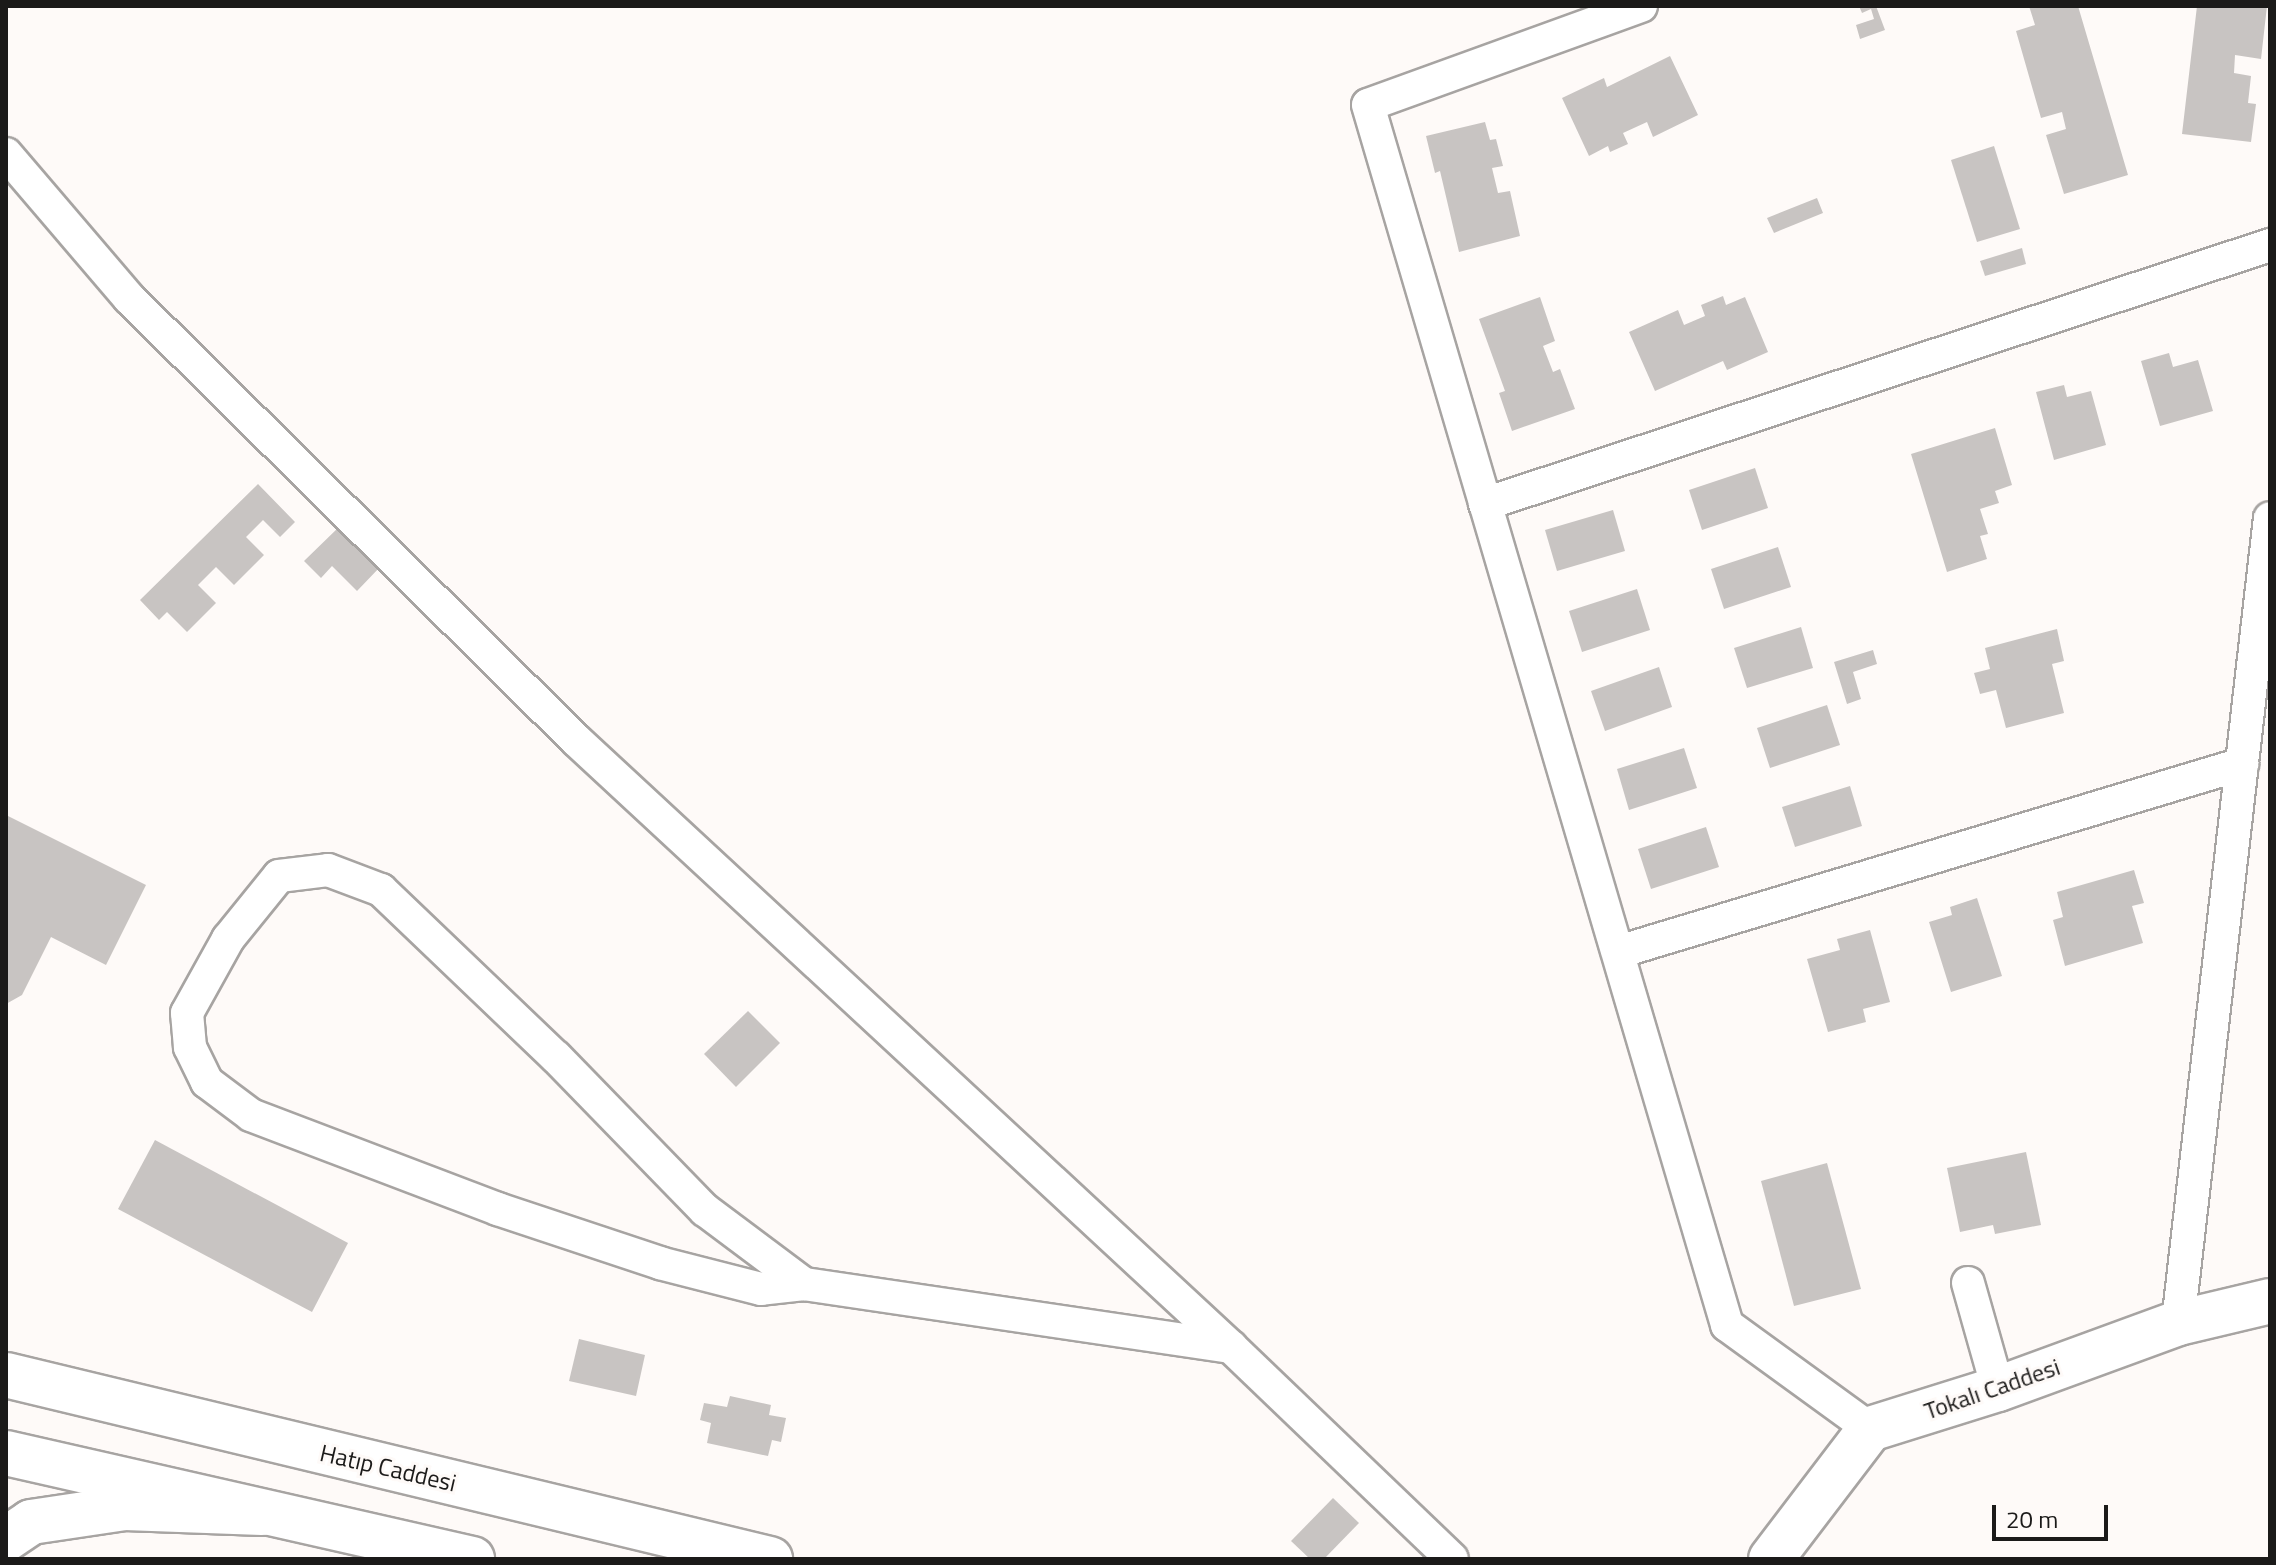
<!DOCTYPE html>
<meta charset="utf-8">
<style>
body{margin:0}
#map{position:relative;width:2276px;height:1565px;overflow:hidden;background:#fefaf8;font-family:"Titillium Web",sans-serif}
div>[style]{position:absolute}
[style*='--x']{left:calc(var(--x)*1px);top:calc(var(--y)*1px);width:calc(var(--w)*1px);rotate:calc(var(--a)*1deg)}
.building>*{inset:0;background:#c8c4c2}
.roads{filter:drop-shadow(2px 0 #a7a4a2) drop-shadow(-2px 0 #a7a4a2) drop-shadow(0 2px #a7a4a2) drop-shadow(0 -2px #a7a4a2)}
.street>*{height:32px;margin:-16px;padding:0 16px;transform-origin:16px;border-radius:16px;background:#fff}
.secondary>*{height:44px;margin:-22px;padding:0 22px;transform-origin:22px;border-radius:22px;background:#fff}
.highway>*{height:44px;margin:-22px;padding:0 22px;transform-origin:22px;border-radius:22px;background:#fff}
span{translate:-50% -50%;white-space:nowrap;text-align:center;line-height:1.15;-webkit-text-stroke:6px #fefaf8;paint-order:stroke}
.street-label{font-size:24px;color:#1b1a19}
.frame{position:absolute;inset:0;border:8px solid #1b1a19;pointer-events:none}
.scale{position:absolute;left:1992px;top:1505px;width:116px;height:36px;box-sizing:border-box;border:4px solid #1b1a19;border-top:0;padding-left:10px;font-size:24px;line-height:28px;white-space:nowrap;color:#1b1a19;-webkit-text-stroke:6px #fefaf8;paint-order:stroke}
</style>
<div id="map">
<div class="building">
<i style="clip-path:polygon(1859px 6px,1876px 6px,1885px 30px,1860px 39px,1856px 25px,1874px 19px,1871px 9px,1862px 13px)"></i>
<i style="clip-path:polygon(2029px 6px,2078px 6px,2128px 175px,2064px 194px,2046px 135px,2066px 129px,2062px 112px,2041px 118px,2016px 31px,2035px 25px)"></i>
<i style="clip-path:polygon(2197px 6px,2267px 6px,2261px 59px,2235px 55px,2234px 73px,2251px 76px,2248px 103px,2256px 104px,2251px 142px,2182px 134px)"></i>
<i style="clip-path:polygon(1670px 56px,1698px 115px,1653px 137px,1647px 122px,1623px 133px,1628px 144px,1610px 152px,1608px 146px,1589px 156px,1562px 98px,1604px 78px,1607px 87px)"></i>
<i style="clip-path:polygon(1485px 122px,1490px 140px,1496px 139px,1503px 166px,1492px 168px,1498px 193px,1510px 191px,1520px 236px,1459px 252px,1440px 171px,1435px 173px,1426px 136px)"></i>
<i style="clip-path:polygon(1994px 146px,2020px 229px,1977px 242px,1951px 160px)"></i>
<i style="clip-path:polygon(1817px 198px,1823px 213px,1774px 233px,1767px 218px)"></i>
<i style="clip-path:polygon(2022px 248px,2026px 264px,1985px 276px,1980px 261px)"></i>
<i style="clip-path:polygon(1723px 296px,1726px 305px,1745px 297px,1768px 352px,1727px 370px,1723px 361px,1655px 391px,1629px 332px,1678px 310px,1684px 325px,1705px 316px,1701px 305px)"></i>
<i style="clip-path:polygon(1540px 297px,1555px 341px,1543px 346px,1553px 372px,1560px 369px,1575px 409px,1512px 431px,1499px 393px,1505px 391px,1479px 319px)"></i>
<i style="clip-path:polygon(2169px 353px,2173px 367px,2198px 360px,2213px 411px,2160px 426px,2141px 361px)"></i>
<i style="clip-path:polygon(2064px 385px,2067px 397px,2091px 391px,2106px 445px,2054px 460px,2036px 392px)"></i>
<i style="clip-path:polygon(1995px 428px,2012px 485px,1995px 491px,1999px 503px,1980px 509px,1988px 534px,1980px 536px,1987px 559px,1947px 572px,1911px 454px)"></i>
<i style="clip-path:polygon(1755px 468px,1768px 508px,1702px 530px,1689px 490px)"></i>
<i style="clip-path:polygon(258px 484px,295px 522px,280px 537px,263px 520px,246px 537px,264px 555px,234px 585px,216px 567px,198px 585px,216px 603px,187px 632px,167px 612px,159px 620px,140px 600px)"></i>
<i style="clip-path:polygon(1613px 510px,1625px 551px,1557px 571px,1545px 530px)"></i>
<i style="clip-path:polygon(340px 526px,381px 566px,357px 591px,332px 566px,321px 578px,304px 561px)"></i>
<i style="clip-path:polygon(1778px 547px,1791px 587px,1724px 609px,1711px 569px)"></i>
<i style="clip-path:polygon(1637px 589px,1650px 630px,1582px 652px,1569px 611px)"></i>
<i style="clip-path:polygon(1801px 627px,1813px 668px,1747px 688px,1734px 648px)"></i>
<i style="clip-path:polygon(2057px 629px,2064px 661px,2052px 664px,2064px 713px,2006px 728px,1996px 690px,1980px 694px,1974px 673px,1990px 669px,1985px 648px)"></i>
<i style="clip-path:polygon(1873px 650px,1877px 664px,1853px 672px,1861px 699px,1847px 704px,1834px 662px)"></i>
<i style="clip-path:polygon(1659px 667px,1672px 707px,1605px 731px,1591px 691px)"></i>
<i style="clip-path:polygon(1827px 705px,1840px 745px,1770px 768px,1757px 728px)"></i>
<i style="clip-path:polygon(1684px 748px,1697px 788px,1629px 810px,1617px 769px)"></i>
<i style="clip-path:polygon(1850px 786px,1862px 826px,1795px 847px,1782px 807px)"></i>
<i style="clip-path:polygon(6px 815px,146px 885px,106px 965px,51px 937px,22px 995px,6px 1004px)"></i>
<i style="clip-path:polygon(1706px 827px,1719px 867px,1651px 889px,1638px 849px)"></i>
<i style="clip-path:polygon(2134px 870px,2144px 903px,2132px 906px,2143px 943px,2065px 966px,2053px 920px,2063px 917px,2057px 892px)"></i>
<i style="clip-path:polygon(1977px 898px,2002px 976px,1951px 992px,1929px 922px,1952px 915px,1950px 907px)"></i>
<i style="clip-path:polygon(1870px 930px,1890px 1002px,1863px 1009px,1866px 1022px,1828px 1032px,1807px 959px,1840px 950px,1837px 939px)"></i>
<i style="clip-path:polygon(748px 1011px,780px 1043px,736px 1087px,704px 1054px)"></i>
<i style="clip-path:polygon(155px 1140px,348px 1243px,312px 1312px,118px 1209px)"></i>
<i style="clip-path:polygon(2026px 1152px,2041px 1225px,1995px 1234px,1993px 1225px,1960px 1232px,1947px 1168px)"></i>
<i style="clip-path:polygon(1827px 1163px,1861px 1289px,1794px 1306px,1761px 1181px)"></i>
<i style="clip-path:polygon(579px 1339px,645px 1355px,636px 1396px,569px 1381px)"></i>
<i style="clip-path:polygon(730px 1396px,771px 1405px,769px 1415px,786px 1418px,781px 1442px,772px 1440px,768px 1456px,707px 1443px,711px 1423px,700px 1420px,704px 1403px,727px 1407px)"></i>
<i style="clip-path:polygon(1333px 1498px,1359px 1523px,1324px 1559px,1310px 1559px,1291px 1541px)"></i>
</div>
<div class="roads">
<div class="street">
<i style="--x:1641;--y:6;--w:290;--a:160.1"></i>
<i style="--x:1368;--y:105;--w:1272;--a:73.6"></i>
<i style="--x:1727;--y:1325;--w:177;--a:36"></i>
<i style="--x:6;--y:154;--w:189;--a:49.5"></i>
<i style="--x:129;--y:298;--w:629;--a:44.68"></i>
<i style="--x:576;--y:740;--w:893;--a:42.82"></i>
<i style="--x:1231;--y:1347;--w:306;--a:43.8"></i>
<i style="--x:1485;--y:504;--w:827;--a:-18.26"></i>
<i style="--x:1618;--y:952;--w:652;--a:-16.77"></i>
<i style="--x:1968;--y:1283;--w:110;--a:74.2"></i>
<i style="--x:804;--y:1284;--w:43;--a:173.4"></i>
<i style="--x:761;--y:1289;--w:104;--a:-165.6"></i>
<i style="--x:660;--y:1263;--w:171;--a:-161.6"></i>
<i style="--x:498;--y:1209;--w:264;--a:-159.2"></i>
<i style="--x:251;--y:1115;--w:55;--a:-143.1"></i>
<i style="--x:207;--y:1082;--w:39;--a:-116"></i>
<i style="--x:190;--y:1047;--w:34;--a:-95"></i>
<i style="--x:187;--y:1013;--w:85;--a:-61"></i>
<i style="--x:228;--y:939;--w:81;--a:-51"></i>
<i style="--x:279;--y:876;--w:49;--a:-7"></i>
<i style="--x:328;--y:870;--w:57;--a:20.7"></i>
<i style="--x:381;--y:890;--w:242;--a:43.7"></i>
<i style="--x:556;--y:1057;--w:214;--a:45.8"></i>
<i style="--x:705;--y:1210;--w:124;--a:36.8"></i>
<i style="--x:804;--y:1284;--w:432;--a:8.4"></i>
<i style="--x:2178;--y:1323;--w:810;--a:-83.48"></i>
</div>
<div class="secondary">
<i style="--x:6;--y:1375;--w:786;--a:13.54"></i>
<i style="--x:6;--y:1453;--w:478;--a:12.8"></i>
<i style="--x:1771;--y:1559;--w:163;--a:-52.7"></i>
<i style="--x:1870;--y:1429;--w:134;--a:-17.4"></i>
<i style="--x:1998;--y:1389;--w:192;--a:-20.1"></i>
<i style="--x:2178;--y:1323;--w:95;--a:-13.4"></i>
</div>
<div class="highway">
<i style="--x:6;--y:1539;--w:30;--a:-34"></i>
<i style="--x:31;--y:1522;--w:95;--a:-8.5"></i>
<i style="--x:125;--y:1508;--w:137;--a:2.1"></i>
</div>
</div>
<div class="street-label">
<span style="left:1992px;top:1389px;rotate:-19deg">Tokalı Caddesi</span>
<span style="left:388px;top:1468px;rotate:13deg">Hatıp Caddesi</span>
</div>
<div class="frame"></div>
<div class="scale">20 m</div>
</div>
